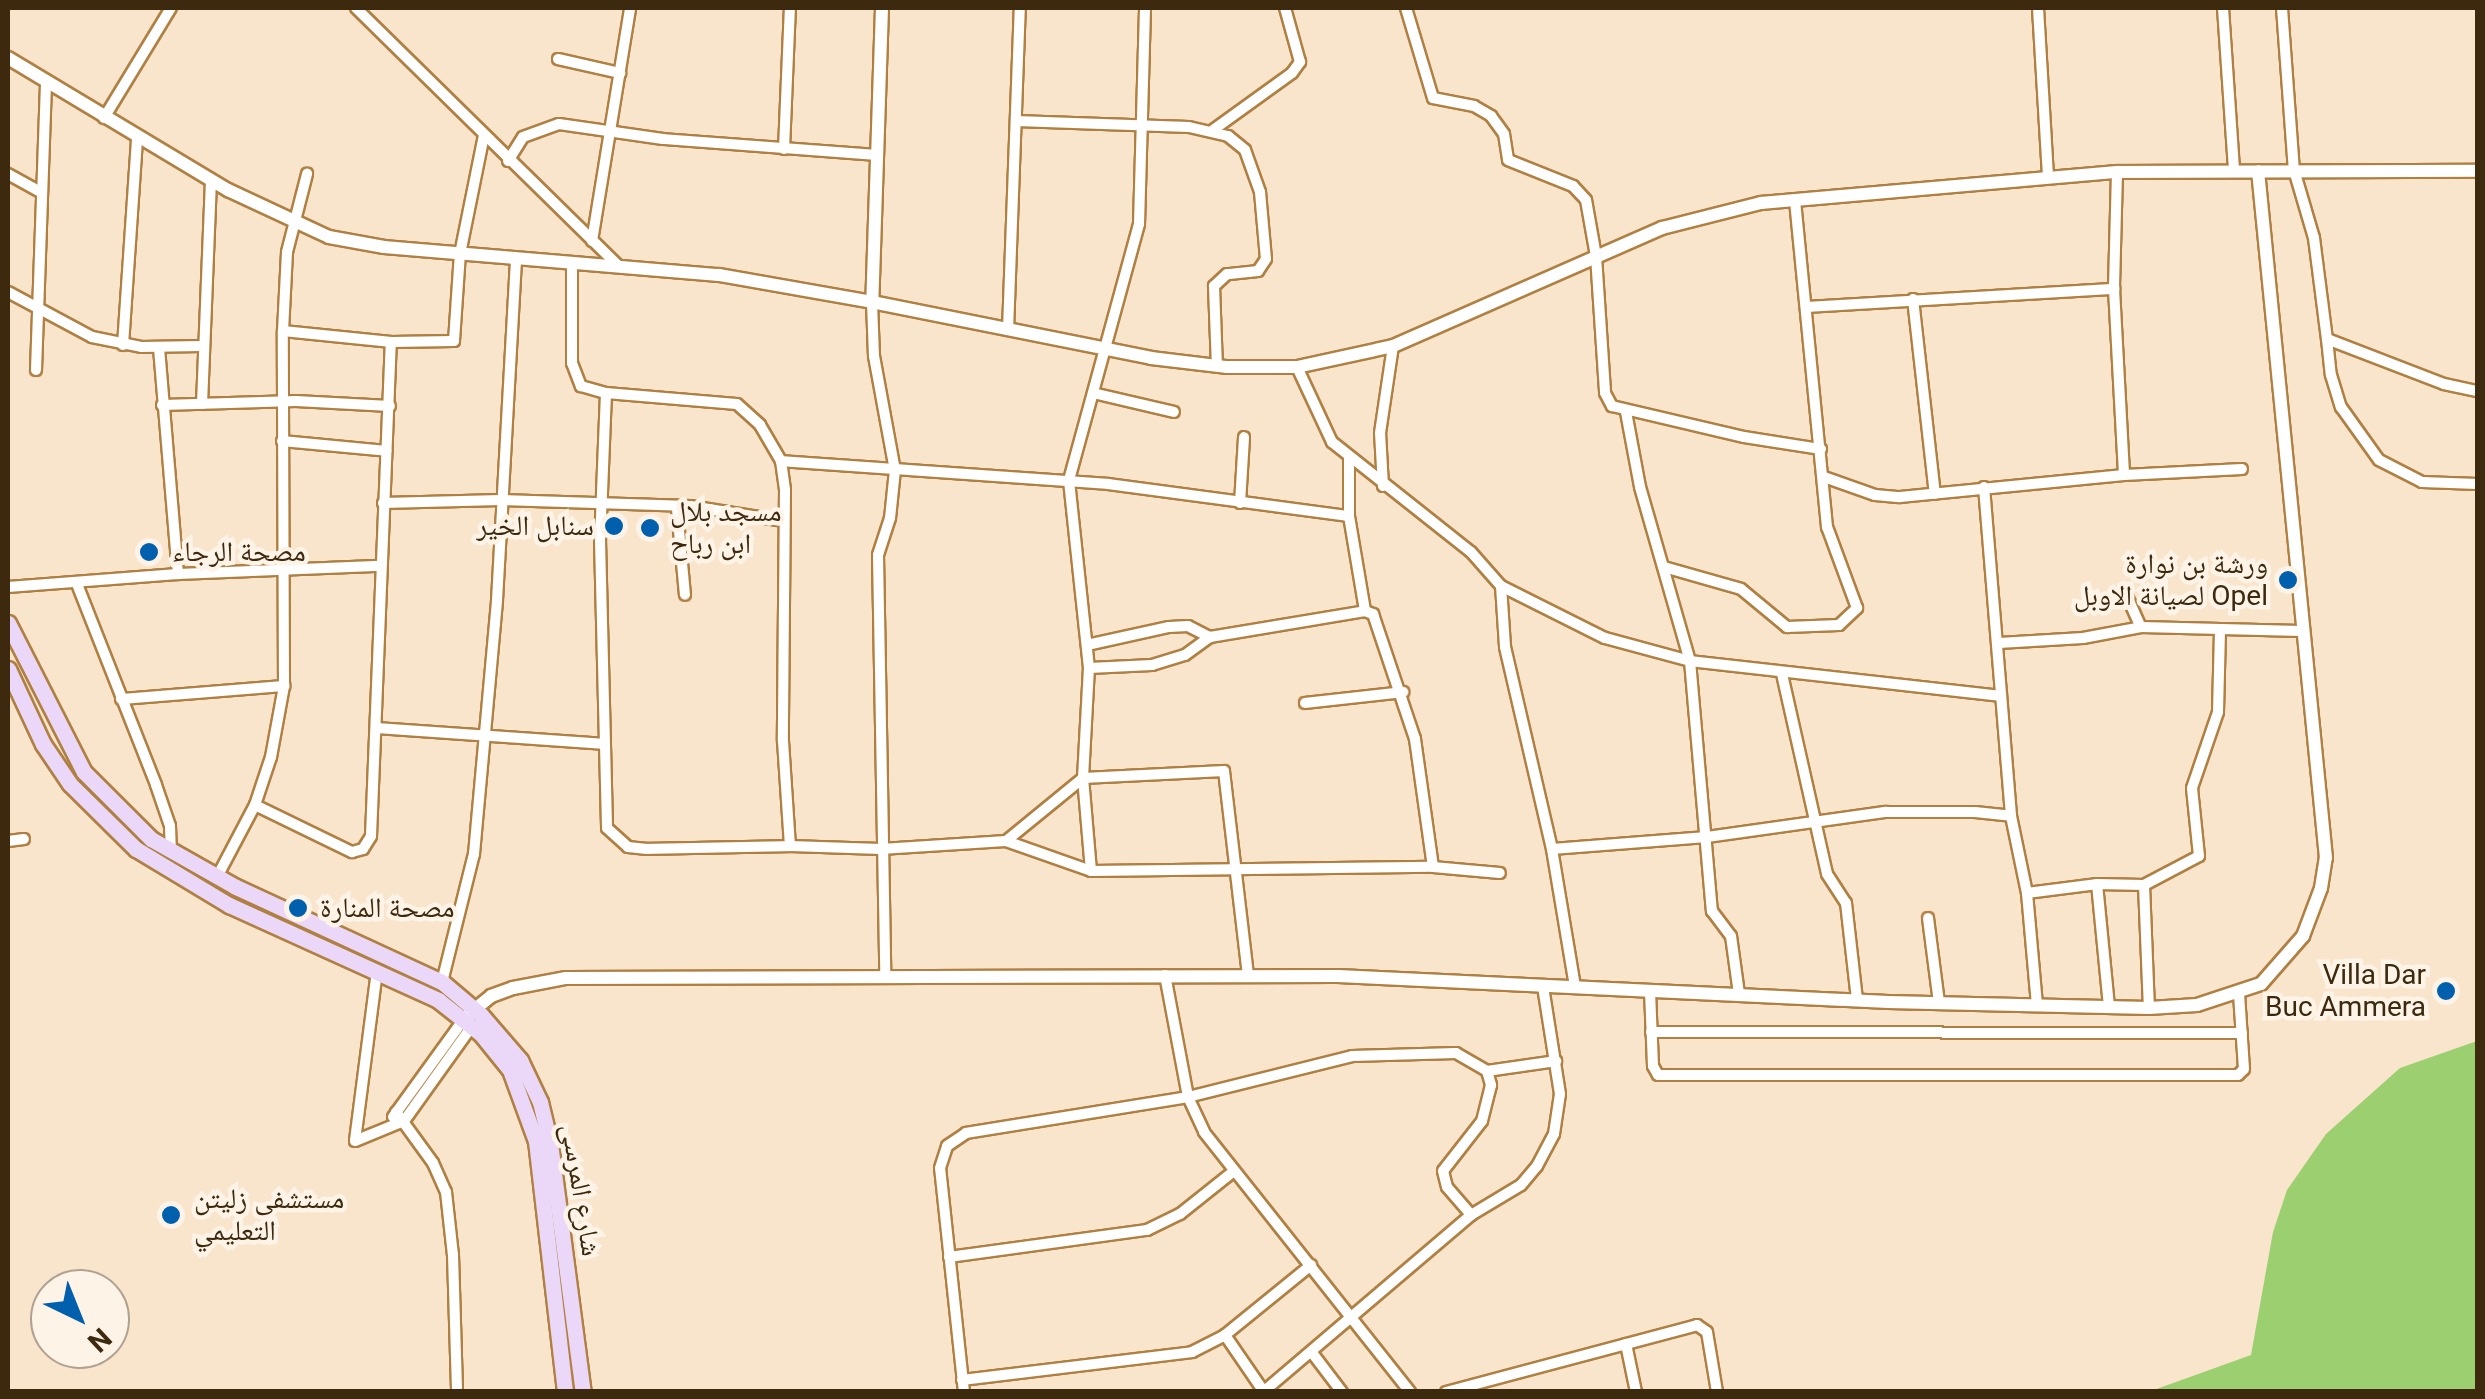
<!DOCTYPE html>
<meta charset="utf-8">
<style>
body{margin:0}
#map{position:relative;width:2485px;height:1399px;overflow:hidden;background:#f9e4cc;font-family:Roboto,"Noto Naskh Arabic",sans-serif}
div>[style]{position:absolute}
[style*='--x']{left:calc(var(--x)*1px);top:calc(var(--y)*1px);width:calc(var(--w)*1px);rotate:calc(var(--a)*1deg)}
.water>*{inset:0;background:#9bcf6f}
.roads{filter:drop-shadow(2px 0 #af8042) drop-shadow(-2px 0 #af8042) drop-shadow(0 2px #af8042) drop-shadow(0 -2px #af8042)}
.minor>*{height:10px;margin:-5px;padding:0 5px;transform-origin:5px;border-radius:5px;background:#fff}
.tertiary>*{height:12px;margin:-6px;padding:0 6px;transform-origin:6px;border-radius:6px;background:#fff}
.primary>*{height:15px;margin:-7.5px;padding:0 7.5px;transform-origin:7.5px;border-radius:7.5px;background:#ebd8f8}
.dots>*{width:28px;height:28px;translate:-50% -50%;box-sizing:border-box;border:5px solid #fef3e7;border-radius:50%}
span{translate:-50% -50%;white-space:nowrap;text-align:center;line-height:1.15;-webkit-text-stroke:9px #fef3e7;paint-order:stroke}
.poi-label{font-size:28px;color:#3c290e}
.left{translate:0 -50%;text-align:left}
.right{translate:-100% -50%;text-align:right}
.street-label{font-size:28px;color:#3c290e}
.frame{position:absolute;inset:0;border:10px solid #3c290e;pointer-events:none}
.north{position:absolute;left:30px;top:1269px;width:100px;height:100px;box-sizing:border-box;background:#fef3e7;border:2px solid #b0a290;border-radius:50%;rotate:137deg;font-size:28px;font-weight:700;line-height:40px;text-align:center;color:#3c290e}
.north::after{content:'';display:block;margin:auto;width:35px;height:45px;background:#0160ad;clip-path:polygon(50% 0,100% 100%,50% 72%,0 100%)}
</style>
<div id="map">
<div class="water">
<i style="clip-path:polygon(2477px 1041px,2477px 1391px,2151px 1391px,2251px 1355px,2273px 1232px,2287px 1190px,2326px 1134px,2400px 1068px)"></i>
</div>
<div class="roads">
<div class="minor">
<i style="--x:356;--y:8;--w:368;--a:44.5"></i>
<i style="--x:1406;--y:8;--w:94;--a:73.3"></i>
<i style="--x:1433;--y:98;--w:42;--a:11"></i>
<i style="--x:1474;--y:106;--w:20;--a:30"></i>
<i style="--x:1491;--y:116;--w:22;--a:54"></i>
<i style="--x:1504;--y:134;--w:26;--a:81"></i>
<i style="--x:1508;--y:160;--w:70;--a:21.8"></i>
<i style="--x:1573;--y:186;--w:19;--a:47"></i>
<i style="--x:1586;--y:200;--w:57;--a:79.9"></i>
<i style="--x:1596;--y:256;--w:137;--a:86.2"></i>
<i style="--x:1605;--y:393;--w:15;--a:62"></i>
<i style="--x:1612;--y:406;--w:136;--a:13.2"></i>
<i style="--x:1744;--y:437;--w:78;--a:8.9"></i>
<i style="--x:2038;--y:8;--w:169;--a:86.6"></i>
<i style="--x:2223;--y:8;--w:162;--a:86.1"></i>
<i style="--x:2282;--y:8;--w:162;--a:85.8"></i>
<i style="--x:2294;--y:170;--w:71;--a:73.6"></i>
<i style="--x:2314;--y:238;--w:102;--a:82.7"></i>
<i style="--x:2327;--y:339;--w:125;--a:21"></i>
<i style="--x:2444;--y:384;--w:35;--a:12"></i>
<i style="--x:558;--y:59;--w:64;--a:12.7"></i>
<i style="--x:104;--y:118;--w:129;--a:-58.7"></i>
<i style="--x:1016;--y:121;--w:173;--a:2"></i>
<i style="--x:1189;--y:127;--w:40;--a:13"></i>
<i style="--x:1228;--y:136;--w:22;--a:39"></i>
<i style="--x:1245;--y:150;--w:45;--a:70.3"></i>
<i style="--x:1260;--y:192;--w:67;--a:84.9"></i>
<i style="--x:1266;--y:259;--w:14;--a:124"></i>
<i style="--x:1258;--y:271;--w:31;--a:174"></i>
<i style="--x:1227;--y:274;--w:18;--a:137"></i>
<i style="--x:1214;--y:286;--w:80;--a:87.9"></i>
<i style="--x:1213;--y:130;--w:97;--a:-35.8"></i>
<i style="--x:1292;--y:73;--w:14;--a:-54"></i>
<i style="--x:1300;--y:62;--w:56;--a:-105.5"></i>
<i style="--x:784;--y:149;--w:141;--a:-87.6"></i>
<i style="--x:508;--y:161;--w:28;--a:-58"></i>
<i style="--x:523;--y:137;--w:38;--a:-20"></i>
<i style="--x:559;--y:124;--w:105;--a:8.2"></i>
<i style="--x:663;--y:139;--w:213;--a:4.3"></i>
<i style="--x:2117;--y:172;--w:117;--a:91.5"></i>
<i style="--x:2114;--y:289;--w:186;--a:86.9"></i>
<i style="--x:8;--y:174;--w:35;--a:29"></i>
<i style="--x:592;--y:241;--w:236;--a:-80.7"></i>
<i style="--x:572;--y:264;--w:99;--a:90"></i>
<i style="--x:572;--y:363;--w:25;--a:69"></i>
<i style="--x:581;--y:386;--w:26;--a:16"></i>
<i style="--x:606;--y:393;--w:131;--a:4.8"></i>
<i style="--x:737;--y:404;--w:31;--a:42"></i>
<i style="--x:760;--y:425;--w:42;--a:59.7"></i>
<i style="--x:781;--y:461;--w:29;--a:82"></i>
<i style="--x:785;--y:490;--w:251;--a:90.5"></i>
<i style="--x:783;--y:741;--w:105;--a:86.2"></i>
<i style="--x:790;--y:846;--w:91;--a:1.9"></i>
<i style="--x:881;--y:849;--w:125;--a:-3.7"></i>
<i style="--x:1006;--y:841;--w:90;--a:19.4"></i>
<i style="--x:1091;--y:871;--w:93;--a:-94.9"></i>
<i style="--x:1083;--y:778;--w:110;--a:-86.9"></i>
<i style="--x:1089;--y:668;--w:189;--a:-96.1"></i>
<i style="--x:1069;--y:480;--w:265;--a:-74.7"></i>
<i style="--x:1139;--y:224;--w:216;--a:-88.4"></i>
<i style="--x:8;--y:292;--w:95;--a:28.2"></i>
<i style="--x:92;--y:337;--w:50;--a:11.5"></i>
<i style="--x:141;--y:347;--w:61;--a:-0.9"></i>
<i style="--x:1913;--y:299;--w:196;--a:83.6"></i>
<i style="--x:872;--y:302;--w:54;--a:87.9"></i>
<i style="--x:874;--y:356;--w:116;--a:79.6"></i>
<i style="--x:895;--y:470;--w:48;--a:95.9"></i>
<i style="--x:890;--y:518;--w:39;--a:108"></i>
<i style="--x:878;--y:555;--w:420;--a:89"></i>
<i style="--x:1807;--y:307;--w:308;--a:-3.4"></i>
<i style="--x:1008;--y:330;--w:322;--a:-87.9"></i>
<i style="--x:283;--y:331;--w:109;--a:5.8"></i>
<i style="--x:391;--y:342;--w:63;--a:-0.9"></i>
<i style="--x:454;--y:341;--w:87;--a:-86.1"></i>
<i style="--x:460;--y:254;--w:121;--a:-78.6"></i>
<i style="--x:2327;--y:339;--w:36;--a:84"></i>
<i style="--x:2331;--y:375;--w:34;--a:73"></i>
<i style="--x:2341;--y:407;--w:65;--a:54.4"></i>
<i style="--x:2379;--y:460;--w:48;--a:27.1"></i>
<i style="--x:2422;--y:482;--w:56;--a:2"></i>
<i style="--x:123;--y:345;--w:208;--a:-86.1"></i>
<i style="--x:159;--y:348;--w:227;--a:85.2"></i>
<i style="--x:1297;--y:367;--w:83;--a:65"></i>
<i style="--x:1332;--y:442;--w:177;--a:38.4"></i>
<i style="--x:1471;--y:552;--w:45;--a:48.6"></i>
<i style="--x:1501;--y:586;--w:61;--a:86.2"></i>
<i style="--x:1505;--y:647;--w:207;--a:76.9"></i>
<i style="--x:1552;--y:849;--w:140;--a:80.5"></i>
<i style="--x:36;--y:370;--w:288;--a:-88"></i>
<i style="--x:606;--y:393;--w:147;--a:92.3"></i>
<i style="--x:600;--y:540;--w:288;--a:88.6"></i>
<i style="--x:607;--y:828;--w:28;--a:42"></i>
<i style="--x:628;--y:847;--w:19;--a:6"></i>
<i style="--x:647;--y:849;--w:143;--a:-1.2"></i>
<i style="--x:1093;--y:393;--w:83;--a:13.2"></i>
<i style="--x:202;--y:404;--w:224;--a:-87.7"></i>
<i style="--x:162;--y:405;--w:134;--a:-1.7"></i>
<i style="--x:296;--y:401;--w:94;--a:3"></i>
<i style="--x:1626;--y:412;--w:76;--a:79.4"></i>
<i style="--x:1640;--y:487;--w:181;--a:74"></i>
<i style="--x:1690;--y:661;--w:251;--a:85"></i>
<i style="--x:1712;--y:911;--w:31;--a:53"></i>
<i style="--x:1731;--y:936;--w:59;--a:82.1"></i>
<i style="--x:282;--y:441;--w:105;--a:5.4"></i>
<i style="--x:781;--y:461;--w:328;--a:4"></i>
<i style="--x:1108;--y:484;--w:243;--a:7.6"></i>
<i style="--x:1349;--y:516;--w:59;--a:-90"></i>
<i style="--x:1824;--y:477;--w:54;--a:19.4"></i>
<i style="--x:1875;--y:495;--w:25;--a:5"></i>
<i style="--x:1900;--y:497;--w:225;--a:-5.6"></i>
<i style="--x:2124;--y:475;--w:118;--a:-2.9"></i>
<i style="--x:1383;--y:486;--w:53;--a:-93.2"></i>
<i style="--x:1380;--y:433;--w:88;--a:-81.5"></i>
<i style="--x:1984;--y:487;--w:330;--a:85.3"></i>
<i style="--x:2011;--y:816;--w:79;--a:78.3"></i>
<i style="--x:2027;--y:893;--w:113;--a:84.9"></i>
<i style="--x:383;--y:503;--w:118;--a:-1.5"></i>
<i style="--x:501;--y:500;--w:189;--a:1.8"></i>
<i style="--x:690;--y:506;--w:95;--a:9.1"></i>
<i style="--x:1240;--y:503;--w:66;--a:-86.5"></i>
<i style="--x:677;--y:509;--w:86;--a:84.7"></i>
<i style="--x:1349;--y:516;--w:96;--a:80.4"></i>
<i style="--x:1664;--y:567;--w:80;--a:15.9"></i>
<i style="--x:1741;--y:589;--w:60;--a:39.6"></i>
<i style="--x:1787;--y:627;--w:52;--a:-2.2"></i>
<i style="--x:1839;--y:625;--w:25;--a:-43"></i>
<i style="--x:1857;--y:608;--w:86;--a:-110.3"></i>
<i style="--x:1827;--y:527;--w:329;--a:-95.6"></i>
<i style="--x:77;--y:584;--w:216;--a:68.5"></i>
<i style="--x:156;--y:785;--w:43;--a:71.1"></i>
<i style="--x:170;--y:826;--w:25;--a:88"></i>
<i style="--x:1501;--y:586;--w:116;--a:26.6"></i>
<i style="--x:1605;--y:638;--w:88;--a:15.1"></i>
<i style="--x:1690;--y:661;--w:313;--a:6.4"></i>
<i style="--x:8;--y:587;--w:170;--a:-4.4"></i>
<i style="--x:178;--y:574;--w:203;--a:-2.3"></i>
<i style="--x:2126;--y:594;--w:36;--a:66"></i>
<i style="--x:1999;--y:643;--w:84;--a:-3.4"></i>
<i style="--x:2083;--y:638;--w:59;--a:-10.7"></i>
<i style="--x:2141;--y:627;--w:160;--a:1.4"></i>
<i style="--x:1087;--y:645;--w:84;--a:-12.4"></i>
<i style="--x:1169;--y:627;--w:19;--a:-3"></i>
<i style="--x:1188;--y:626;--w:25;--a:27"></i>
<i style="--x:1089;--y:668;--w:63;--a:-2.7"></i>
<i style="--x:1152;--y:665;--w:34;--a:-17"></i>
<i style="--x:1185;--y:655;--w:31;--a:-36"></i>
<i style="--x:1210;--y:637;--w:157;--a:-9.5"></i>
<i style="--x:1365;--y:611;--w:9;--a:21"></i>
<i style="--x:1373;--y:614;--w:132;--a:71.4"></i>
<i style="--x:1415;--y:739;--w:129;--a:82"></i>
<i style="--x:1782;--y:674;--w:205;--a:77.3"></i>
<i style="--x:1827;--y:874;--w:35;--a:57"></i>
<i style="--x:1846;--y:903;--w:98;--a:83.5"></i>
<i style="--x:121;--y:699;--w:164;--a:-4.6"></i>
<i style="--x:1305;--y:703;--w:99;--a:-6.4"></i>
<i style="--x:378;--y:728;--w:227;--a:4"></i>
<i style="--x:255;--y:805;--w:108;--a:25.9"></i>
<i style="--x:352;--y:852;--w:11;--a:-15"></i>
<i style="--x:363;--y:849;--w:15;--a:-58"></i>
<i style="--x:371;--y:836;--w:494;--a:-87.7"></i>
<i style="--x:8;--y:841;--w:16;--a:-7"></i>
<i style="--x:1006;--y:841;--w:99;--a:-39.3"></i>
<i style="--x:1083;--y:778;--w:141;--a:-2.8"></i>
<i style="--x:1224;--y:771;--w:205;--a:83.3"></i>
<i style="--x:1552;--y:849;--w:155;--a:-4.4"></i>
<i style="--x:1707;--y:837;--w:181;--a:-8"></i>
<i style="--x:1886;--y:812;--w:89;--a:0"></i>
<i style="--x:1975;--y:812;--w:36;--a:6"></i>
<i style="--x:1091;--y:871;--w:342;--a:-0.7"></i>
<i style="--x:1433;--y:867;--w:67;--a:5.1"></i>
<i style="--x:217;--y:877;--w:81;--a:-62.2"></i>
<i style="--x:255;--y:805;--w:51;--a:-71.6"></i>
<i style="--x:271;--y:757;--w:72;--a:-79.6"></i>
<i style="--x:284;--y:686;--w:355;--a:-90.2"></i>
<i style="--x:283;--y:331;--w:79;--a:-87.1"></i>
<i style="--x:287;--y:252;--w:81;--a:-75.6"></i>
<i style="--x:2097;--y:884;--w:124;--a:84.4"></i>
<i style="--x:2144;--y:885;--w:123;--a:87.7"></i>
<i style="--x:2027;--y:893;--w:71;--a:-7.3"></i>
<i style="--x:2097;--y:884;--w:47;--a:1.2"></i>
<i style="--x:2144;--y:885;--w:62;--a:-27.8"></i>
<i style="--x:2199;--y:856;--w:68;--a:-95.9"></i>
<i style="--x:2192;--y:788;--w:80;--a:-71.1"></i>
<i style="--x:2218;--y:712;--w:80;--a:-88.6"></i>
<i style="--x:1928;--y:918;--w:86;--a:82.6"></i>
<i style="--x:377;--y:971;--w:171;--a:97.4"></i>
<i style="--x:355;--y:1141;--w:53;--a:-22.2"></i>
<i style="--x:404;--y:1121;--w:117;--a:-54.4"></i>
<i style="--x:1165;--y:975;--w:124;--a:79.3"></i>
<i style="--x:1188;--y:1097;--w:38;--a:65"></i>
<i style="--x:1204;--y:1132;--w:332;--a:51.6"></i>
<i style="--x:442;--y:982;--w:132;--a:-76"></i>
<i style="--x:474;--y:854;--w:255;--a:-84.8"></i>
<i style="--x:497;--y:600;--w:341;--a:-86.8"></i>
<i style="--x:1650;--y:991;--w:75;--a:87.7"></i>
<i style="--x:1653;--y:1066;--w:10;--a:61"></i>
<i style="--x:1658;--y:1075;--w:580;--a:0"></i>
<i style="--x:2238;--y:1075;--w:8;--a:-45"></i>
<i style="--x:2244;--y:1069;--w:75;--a:-93.8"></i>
<i style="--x:1651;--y:1032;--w:591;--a:0.1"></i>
<i style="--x:1487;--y:1071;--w:70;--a:-8.2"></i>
<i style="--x:396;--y:1112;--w:63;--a:54"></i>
<i style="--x:433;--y:1163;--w:32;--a:66"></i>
<i style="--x:446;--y:1192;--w:63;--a:83.7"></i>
<i style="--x:453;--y:1255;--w:137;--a:88.3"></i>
<i style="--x:393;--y:1117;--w:121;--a:-54.1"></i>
<i style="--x:949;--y:1257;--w:200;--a:-7.8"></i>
<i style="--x:1147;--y:1230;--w:37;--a:-26"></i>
<i style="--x:1180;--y:1214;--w:69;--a:-38.5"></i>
<i style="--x:1225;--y:1335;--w:69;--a:55.6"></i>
<i style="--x:1626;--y:1344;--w:49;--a:78.2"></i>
<i style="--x:1313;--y:1354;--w:48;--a:52.7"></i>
<i style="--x:962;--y:1380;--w:232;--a:-6.9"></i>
<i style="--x:1192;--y:1352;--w:37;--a:-27"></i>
<i style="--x:1225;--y:1335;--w:111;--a:-39.1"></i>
<i style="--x:964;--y:1392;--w:225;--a:-96.1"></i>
<i style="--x:940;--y:1168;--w:23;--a:-72"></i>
<i style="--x:947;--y:1146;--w:23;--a:-34"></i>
<i style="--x:966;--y:1133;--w:225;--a:-9.2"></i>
<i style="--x:1188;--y:1097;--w:169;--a:-14"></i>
<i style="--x:1352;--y:1056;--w:104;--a:-1.7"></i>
<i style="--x:1456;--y:1053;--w:36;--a:30"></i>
<i style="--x:1487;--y:1071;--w:15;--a:74"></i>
<i style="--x:1491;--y:1085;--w:37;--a:104"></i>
<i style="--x:1482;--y:1121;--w:63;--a:128"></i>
<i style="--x:1443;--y:1171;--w:16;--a:76"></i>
<i style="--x:1447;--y:1187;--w:37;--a:49"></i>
<i style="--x:1263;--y:1392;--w:273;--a:-40.4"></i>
<i style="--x:1471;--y:1215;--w:58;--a:-31"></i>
<i style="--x:1521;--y:1185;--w:25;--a:-50"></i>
<i style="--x:1537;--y:1166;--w:36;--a:-62"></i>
<i style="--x:1554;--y:1134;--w:40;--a:-81.5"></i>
<i style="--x:1560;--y:1094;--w:108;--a:-99"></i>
<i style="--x:1446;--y:1392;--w:260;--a:-14.9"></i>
<i style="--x:1697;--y:1325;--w:12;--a:35"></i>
<i style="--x:1707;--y:1332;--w:61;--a:80.5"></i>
</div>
<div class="tertiary">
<i style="--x:882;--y:8;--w:294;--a:91.9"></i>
<i style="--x:872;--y:302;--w:285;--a:11.3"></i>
<i style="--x:1151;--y:358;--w:77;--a:6.8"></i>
<i style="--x:1227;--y:367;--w:70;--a:0"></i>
<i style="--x:1297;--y:367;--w:98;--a:-12.3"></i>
<i style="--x:1393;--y:346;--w:294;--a:-23.7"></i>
<i style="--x:1662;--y:228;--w:102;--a:-14.2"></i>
<i style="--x:1761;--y:203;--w:357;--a:-5"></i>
<i style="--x:2117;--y:172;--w:361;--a:-0.2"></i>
<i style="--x:8;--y:58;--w:257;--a:31"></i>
<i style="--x:228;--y:190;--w:111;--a:25"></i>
<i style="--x:329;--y:237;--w:56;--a:10.3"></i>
<i style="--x:384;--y:247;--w:336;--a:4.8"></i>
<i style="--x:719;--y:275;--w:155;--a:10"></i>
<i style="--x:469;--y:1014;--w:28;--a:-39"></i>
<i style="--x:491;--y:996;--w:23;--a:-20"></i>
<i style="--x:513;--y:988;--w:54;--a:-10.7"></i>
<i style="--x:566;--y:978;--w:772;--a:-0.15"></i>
<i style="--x:1338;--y:976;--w:551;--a:2.71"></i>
<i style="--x:1888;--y:1002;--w:261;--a:1.3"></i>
<i style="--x:2149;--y:1008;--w:48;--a:-3.6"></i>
<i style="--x:2197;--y:1005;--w:67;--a:-18.2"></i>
<i style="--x:2261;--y:984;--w:64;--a:-48.8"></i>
<i style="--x:2303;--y:936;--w:51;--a:-69.4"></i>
<i style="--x:2321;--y:888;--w:30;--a:-81"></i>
<i style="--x:2326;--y:858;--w:690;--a:-95.65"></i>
</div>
<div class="primary">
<i style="--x:8;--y:623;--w:167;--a:63"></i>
<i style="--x:84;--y:772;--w:95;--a:45"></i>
<i style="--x:151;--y:839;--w:98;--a:29.5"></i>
<i style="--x:236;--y:887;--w:227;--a:24.8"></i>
<i style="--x:442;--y:982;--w:51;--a:40.2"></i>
<i style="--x:481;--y:1015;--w:60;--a:49.1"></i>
<i style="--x:520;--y:1060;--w:47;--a:64.5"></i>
<i style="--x:540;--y:1102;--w:42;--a:76.3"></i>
<i style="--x:550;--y:1143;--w:251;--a:82.5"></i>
<i style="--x:8;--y:669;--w:83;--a:65"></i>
<i style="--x:43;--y:744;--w:48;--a:56"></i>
<i style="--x:70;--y:784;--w:93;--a:44.6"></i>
<i style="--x:136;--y:849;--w:109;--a:31.1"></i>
<i style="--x:229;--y:905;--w:230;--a:24.4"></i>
<i style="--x:438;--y:1000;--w:55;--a:38.3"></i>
<i style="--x:481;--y:1034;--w:46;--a:51.1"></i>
<i style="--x:510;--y:1070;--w:76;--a:69.9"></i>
<i style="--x:536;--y:1141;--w:253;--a:83.4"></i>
</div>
</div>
<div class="dots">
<i style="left:614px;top:526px;background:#0160ad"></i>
<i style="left:650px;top:528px;background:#0160ad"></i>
<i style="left:149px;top:552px;background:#0160ad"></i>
<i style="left:2288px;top:580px;background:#0160ad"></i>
<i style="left:298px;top:908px;background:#0160ad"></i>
<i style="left:2446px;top:991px;background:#0160ad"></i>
<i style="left:171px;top:1215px;background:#0160ad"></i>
</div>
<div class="poi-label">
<span class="left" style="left:670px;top:528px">مسجد بلال<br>ابن رباح</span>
<span class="right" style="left:594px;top:526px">سنابل الخير</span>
<span class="left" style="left:172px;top:552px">مصحة الرجاء</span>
<span class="right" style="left:2268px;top:580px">ورشة بن نوارة<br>لصيانة الاوبل Opel</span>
<span class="left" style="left:320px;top:908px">مصحة المنارة</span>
<span class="right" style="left:2426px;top:991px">Villa Dar<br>Buc Ammera</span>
<span class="left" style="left:194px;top:1215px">مستشفى زليتن<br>التعليمي</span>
</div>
<div class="street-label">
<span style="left:581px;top:1190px;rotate:81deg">شارع المرسى</span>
</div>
<div class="frame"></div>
<div class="north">N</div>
</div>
